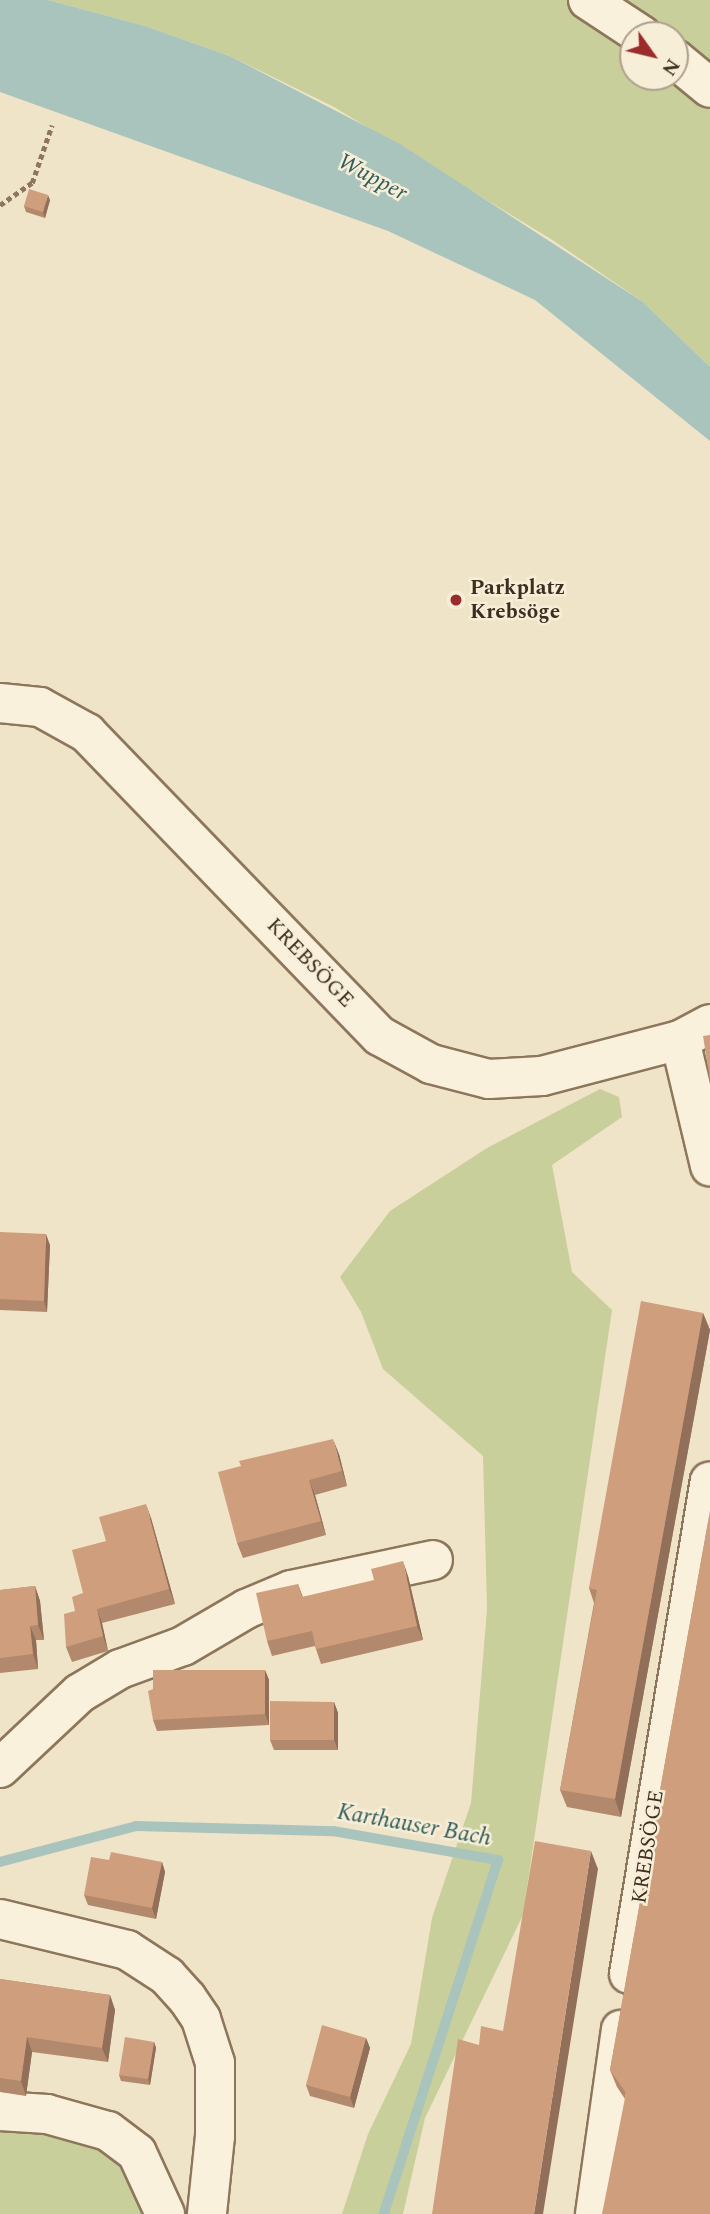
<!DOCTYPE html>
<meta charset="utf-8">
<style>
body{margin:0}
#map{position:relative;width:710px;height:2214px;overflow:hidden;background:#f0e4c8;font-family:Spectral,serif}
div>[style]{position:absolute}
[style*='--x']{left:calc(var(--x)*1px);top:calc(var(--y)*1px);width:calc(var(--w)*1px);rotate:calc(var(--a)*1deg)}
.green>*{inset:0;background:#c9cf9b}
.water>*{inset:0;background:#a9c4bc}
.stream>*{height:10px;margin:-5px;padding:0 5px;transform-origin:5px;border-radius:5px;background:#a9c4bc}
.path>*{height:4.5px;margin-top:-2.25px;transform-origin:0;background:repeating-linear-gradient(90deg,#8d765c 0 5px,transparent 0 8.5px)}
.roads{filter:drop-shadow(2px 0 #8d765c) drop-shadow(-2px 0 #8d765c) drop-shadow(0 2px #8d765c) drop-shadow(0 -2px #8d765c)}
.minor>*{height:38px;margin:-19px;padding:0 19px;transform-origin:19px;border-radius:19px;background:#faf1dc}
.wall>*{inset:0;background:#b2896c}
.shaded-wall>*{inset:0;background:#916f58}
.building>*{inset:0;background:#cf9f7d}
.dots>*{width:19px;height:19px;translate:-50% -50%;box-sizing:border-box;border:4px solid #f7eed8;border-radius:50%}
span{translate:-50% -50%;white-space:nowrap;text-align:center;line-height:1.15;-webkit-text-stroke:5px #f7eed8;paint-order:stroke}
.poi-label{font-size:21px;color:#3d2e20;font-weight:700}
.left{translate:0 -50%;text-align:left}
.street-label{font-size:21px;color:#3d2e20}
.water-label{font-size:23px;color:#2f5d5a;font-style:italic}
.north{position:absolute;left:619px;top:21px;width:70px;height:70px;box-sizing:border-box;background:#f7eed8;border:2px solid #ada18e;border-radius:50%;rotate:124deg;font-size:19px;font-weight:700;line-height:28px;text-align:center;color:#3d2e20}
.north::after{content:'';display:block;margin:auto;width:24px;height:32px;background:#9e2a2b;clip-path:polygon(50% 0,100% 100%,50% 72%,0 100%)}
</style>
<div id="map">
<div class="green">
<i style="clip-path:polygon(evenodd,48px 0,710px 0,710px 367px,643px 302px,554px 241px,334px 107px,232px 57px,145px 26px,48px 0,633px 35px,675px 35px,675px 77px,633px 77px,633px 35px)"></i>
<i style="clip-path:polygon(600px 1089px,619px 1097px,622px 1117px,552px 1165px,572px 1272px,612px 1310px,523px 1915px,425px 2118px,403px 2214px,342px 2214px,368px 2134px,411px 2044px,432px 1918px,471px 1803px,487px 1609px,483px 1456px,383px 1369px,361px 1312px,340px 1277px,390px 1211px,487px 1148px)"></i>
<i style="clip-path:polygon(0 2120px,130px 2155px,144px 2214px,0 2214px)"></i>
</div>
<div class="water">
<i style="clip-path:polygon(0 0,48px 0,145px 26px,232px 57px,400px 144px,643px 302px,710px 367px,710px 441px,535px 300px,388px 231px,0 92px)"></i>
</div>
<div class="stream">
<i style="--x:0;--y:1862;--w:141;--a:-14.8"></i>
<i style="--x:136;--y:1826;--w:197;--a:1.5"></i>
<i style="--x:333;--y:1831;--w:168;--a:10"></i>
<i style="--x:498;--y:1860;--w:372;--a:107.9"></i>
</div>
<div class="path">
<i style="--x:0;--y:205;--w:39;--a:-35"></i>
<i style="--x:32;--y:183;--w:61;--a:-71"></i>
</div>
<div class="roads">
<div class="minor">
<i style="--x:588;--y:0;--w:64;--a:33.4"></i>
<i style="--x:675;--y:59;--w:45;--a:39.6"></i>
<i style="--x:0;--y:703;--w:40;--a:5.7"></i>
<i style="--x:40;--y:707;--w:54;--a:29"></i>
<i style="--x:87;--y:733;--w:421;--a:46"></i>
<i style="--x:380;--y:1036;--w:58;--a:28.8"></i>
<i style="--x:431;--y:1064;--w:60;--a:14.5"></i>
<i style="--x:489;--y:1079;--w:53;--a:-3.2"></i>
<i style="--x:542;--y:1076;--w:143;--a:-14.6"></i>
<i style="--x:680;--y:1040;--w:34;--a:-28"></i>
<i style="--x:680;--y:1040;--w:130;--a:76.6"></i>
<i style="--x:0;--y:1768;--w:110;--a:-43.2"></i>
<i style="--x:80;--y:1693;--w:47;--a:-31"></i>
<i style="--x:120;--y:1669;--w:67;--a:-20.1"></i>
<i style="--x:183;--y:1646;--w:73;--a:-30.4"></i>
<i style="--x:246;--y:1609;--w:49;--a:-22.9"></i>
<i style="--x:291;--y:1590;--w:145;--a:-11.9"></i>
<i style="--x:0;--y:1919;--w:131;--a:13.7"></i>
<i style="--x:127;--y:1950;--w:48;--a:33"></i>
<i style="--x:167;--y:1976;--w:30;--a:48"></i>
<i style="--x:187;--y:1998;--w:25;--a:56"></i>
<i style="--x:201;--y:2019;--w:46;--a:72.3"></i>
<i style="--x:215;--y:2063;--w:73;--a:90"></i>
<i style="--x:215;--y:2136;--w:78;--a:95.9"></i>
<i style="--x:629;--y:1974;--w:499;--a:-80.7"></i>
<i style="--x:0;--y:2111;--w:47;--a:3.7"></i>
<i style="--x:47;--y:2114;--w:63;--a:15.6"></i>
<i style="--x:108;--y:2131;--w:36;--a:37"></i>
<i style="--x:137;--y:2153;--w:67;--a:65.3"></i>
<i style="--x:595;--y:2214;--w:186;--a:-82"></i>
</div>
</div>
<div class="wall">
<i style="clip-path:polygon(50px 200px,45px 218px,26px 212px,24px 206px)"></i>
<i style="clip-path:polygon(0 1232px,50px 1245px,47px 1312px,0 1310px)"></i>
<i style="clip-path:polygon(703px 1313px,710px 1330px,621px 1817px,567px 1807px,560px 1790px,594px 1603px,589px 1588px)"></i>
<i style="clip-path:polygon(339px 1454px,347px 1486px,315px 1495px,326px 1535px,243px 1558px,237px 1543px)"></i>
<i style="clip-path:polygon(710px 1511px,625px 2099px,617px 2087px,610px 2070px)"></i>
<i style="clip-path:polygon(151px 1518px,175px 1604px,102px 1623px,108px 1651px,72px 1662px,66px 1647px,75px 1611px,106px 1541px)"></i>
<i style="clip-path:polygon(408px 1576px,423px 1640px,321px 1664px,315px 1646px,272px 1656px,267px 1641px,298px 1584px,303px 1597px)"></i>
<i style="clip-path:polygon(35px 1586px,40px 1601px,44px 1640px,36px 1640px,38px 1669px,0 1673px,0 1590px)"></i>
<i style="clip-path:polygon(265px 1670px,269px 1680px,269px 1725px,157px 1731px,153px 1720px)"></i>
<i style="clip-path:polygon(334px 1702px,338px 1713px,338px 1750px,274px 1750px,270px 1740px)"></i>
<i style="clip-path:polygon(162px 1862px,165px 1872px,156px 1919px,88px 1905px,84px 1895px)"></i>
<i style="clip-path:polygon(0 1979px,110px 1995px,115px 2010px,108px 2062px,32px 2052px,26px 2096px,0 2092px)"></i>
<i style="clip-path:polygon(366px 2038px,370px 2048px,354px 2108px,310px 2096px,306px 2085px)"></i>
<i style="clip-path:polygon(154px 2042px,156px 2048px,150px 2085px,121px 2081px,119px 2075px)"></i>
</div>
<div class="shaded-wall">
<i style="clip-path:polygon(48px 195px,50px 200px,45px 218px,43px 212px)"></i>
<i style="clip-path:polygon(46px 1234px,50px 1245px,47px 1312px,44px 1301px)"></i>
<i style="clip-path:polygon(703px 1313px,710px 1330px,621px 1817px,615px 1799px)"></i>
<i style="clip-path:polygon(333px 1439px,339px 1454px,347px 1486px,342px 1471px)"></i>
<i style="clip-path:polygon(309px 1480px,315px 1495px,326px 1535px,321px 1521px)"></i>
<i style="clip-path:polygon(146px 1504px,151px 1518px,175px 1604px,169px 1589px)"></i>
<i style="clip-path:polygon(403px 1561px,408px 1576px,423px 1640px,417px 1626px)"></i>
<i style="clip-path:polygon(35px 1586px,40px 1601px,44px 1640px,38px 1625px)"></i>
<i style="clip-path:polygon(97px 1609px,102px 1623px,108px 1651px,103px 1636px)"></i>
<i style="clip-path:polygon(30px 1626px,36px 1640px,38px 1669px,33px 1654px)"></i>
<i style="clip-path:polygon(265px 1670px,269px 1680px,269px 1725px,265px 1714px)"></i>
<i style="clip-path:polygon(334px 1702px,338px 1713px,338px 1750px,334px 1740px)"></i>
<i style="clip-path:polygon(591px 1851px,598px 1869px,543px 2214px,534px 2214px)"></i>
<i style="clip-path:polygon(162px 1862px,165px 1872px,156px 1919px,152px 1908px)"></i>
<i style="clip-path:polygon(110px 1995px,115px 2010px,108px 2062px,102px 2048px)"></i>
<i style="clip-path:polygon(27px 2037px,32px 2052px,26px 2096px,21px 2081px)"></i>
<i style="clip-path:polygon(366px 2038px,370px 2048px,354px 2108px,350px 2097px)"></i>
<i style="clip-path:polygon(154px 2042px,156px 2048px,150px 2085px,148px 2079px)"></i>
</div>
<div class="building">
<i style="clip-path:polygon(29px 189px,48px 195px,43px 212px,24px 206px)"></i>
<i style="clip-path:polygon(710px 1035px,710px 1080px,703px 1036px)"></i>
<i style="clip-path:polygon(0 1232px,46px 1234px,44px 1301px,0 1299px)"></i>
<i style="clip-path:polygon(641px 1301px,703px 1313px,615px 1799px,560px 1790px,597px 1590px,589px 1588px)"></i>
<i style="clip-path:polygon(333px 1439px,342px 1471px,309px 1480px,321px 1521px,237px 1543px,218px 1472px,241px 1466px,239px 1461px)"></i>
<i style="clip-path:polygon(146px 1504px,169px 1589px,97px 1609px,103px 1636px,66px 1647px,64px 1614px,75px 1611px,72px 1597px,83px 1593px,72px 1550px,106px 1541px,99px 1517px)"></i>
<i style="clip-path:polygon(710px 1511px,710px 2214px,602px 2214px,626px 2093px,610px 2070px)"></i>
<i style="clip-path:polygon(403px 1561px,417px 1626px,316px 1649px,312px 1631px,267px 1641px,256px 1593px,298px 1584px,302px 1597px,374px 1580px,371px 1569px)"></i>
<i style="clip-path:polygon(35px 1586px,38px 1625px,30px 1626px,33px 1654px,0 1658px,0 1590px)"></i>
<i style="clip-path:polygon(153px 1670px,265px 1670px,265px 1714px,153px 1720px,148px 1691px,153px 1689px)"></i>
<i style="clip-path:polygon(270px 1701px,334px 1702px,334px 1740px,270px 1740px)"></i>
<i style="clip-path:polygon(535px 1841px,591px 1851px,534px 2214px,432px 2214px,458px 2039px,479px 2045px,481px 2026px,503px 2031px)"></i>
<i style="clip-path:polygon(111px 1852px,162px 1862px,152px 1908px,84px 1895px,91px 1857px,109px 1860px)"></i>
<i style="clip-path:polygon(0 1979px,110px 1995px,102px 2048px,27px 2037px,21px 2081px,0 2078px)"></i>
<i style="clip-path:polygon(322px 2025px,366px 2038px,350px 2097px,306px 2085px)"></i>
<i style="clip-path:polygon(125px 2037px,154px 2042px,148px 2079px,119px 2075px)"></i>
</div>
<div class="dots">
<i style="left:456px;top:600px;background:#9e2a2b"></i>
</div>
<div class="poi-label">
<span class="left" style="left:470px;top:600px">Parkplatz<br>Krebsöge</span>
</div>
<div class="street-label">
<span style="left:310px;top:963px;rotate:46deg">KREBSÖGE</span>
<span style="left:648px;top:1847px;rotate:-81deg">KREBSÖGE</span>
</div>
<div class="water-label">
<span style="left:372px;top:178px;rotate:28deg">Wupper</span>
<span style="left:414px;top:1826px;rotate:10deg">Karthauser Bach</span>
</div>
<div class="north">N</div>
</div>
